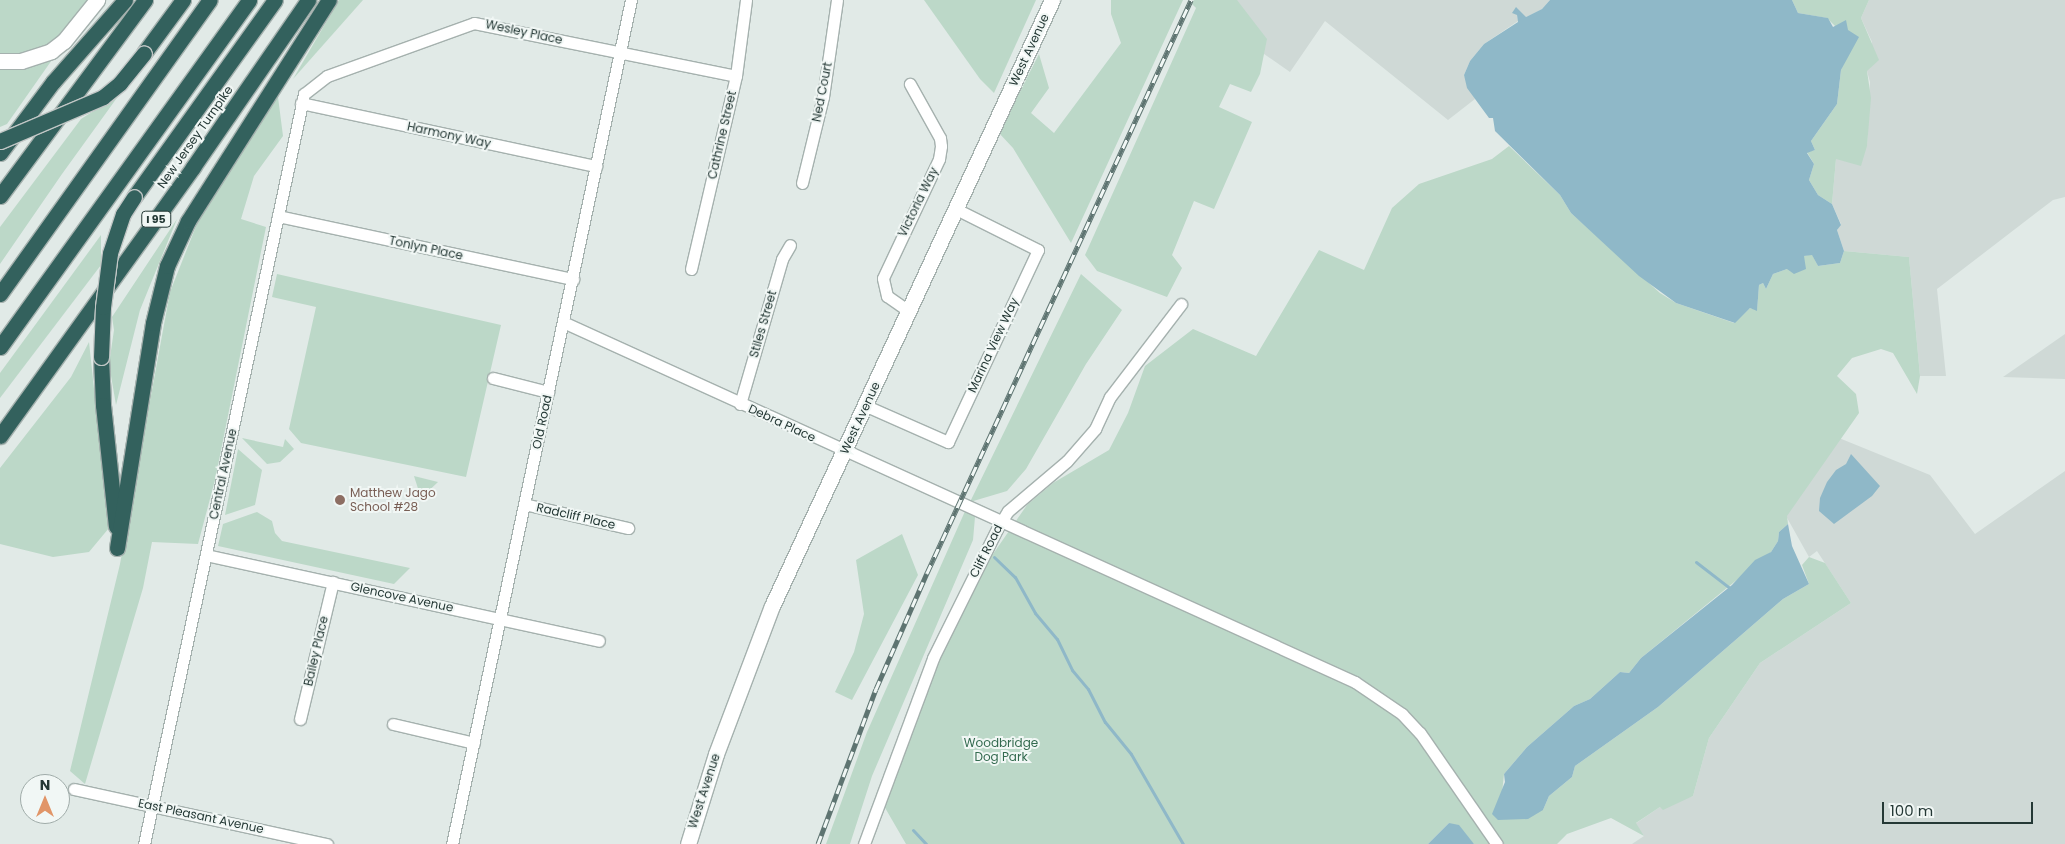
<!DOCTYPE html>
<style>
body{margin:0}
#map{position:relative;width:2065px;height:844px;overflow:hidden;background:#e1eae7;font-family:Poppins,sans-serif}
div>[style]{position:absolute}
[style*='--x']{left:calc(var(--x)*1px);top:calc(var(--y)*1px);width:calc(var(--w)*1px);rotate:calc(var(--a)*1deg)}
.built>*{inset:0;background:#cfd9d6}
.green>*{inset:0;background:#bcd8c8}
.water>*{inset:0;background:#8fb8c8}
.stream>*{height:3px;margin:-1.5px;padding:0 1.5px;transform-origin:1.5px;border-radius:1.5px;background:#8fb8c8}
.roads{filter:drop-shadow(1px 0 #a5b1ae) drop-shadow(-1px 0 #a5b1ae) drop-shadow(0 1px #a5b1ae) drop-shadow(0 -1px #a5b1ae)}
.street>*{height:11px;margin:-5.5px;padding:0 5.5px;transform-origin:5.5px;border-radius:5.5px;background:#fff}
.secondary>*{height:15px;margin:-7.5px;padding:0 7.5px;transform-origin:7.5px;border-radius:7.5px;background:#fff}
.highway>*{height:15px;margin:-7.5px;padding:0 7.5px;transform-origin:7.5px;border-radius:7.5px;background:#33615d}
.rail>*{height:5px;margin-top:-2.5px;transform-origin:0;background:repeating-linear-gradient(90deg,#f1f7f5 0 9px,#5e7471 0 18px);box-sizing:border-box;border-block:1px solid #5e7471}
.bridges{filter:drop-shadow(1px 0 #c2c7c6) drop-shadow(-1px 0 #c2c7c6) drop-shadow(0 1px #c2c7c6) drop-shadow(0 -1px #c2c7c6)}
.highway-bridge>*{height:15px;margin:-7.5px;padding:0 7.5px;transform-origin:7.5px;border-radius:7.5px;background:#33615d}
.dots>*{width:14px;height:14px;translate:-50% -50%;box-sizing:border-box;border:2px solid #f1f7f5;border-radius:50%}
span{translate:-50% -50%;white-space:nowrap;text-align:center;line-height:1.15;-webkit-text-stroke:4px #f1f7f5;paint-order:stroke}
.shield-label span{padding:1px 4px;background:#f1f7f5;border:1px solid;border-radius:4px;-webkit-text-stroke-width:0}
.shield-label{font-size:11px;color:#243835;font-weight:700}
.street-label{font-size:12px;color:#243835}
.education-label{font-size:12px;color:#785e54}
.left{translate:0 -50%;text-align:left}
.park-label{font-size:12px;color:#336a4f}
.north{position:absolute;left:20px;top:774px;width:50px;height:50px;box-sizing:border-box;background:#f1f7f5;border:1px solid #9faba8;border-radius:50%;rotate:0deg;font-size:14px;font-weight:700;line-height:20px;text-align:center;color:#243835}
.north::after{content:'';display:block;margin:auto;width:18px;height:22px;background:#e19568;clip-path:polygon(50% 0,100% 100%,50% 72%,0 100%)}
.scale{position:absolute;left:1882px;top:802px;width:151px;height:22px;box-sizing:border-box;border:2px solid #243835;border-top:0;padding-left:6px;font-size:15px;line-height:18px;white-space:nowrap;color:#243835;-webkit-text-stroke:4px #f1f7f5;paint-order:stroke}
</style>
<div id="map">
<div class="built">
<i style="clip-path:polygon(1194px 0,1550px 0,1542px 9px,1526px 17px,1517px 15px,1518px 21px,1484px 44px,1470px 61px,1464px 75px,1475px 99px,1448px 120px,1325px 21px,1290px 72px,1192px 4px)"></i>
<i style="clip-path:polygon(1869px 0,2065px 0,2065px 197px,2053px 200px,1937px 289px,1946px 376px,1920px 376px,1909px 257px,1844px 251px,1837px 230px,1841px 224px,1832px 204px,1836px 159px,1867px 146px,1870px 82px,1867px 71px,1872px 42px,1861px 18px)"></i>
<i style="clip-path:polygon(2065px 334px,2065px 379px,2003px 377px)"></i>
<i style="clip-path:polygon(1839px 438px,1930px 475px,1975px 534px,2065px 471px,2065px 844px,1632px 844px,1644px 836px,1635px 824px,1660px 807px,1693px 796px,1709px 738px,1760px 663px,1851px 603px,1817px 551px,1809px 557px,1786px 516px)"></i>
</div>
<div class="green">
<i style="clip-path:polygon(0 0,94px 0,7px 124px,0 127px)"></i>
<i style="clip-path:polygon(339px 0,363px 0,293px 79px)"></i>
<i style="clip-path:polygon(924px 0,1036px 0,994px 93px,980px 79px)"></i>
<i style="clip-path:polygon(1111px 0,1183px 0,1071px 243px,1013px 148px,999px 133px,1039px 54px,1049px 88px,1031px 113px,1054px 133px,1121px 43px,1111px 14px)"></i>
<i style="clip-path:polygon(1194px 0,1237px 0,1267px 39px,1260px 74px,1251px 92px,1230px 84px,1219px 107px,1252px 122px,1214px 209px,1194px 201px,1172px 255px,1182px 268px,1167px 297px,1097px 271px,1085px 255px,1196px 8px,1192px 4px)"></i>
<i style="clip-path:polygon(1792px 0,1869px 0,1861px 18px,1879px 60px,1867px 71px,1871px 98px,1867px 146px,1861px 166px,1836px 159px,1832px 204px,1818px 195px,1809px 180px,1814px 164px,1807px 152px,1815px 150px,1811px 141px,1837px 104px,1841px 70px,1853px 44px,1827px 18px,1798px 13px)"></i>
<i style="clip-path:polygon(119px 95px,62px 174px,0 264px,0 227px,81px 119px)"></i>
<i style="clip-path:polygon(278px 97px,283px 136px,254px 176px,241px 219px,266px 227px,215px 480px,198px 544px,152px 542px,143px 588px,85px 784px,70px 771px,120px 564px,170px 292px,204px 206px)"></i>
<i style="clip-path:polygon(1509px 146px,1560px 195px,1571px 213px,1660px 293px,1676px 303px,1734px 323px,1750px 308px,1757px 310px,1759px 285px,1763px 283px,1766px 289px,1773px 274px,1787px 269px,1804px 256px,1812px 254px,1818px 266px,1840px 263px,1844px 251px,1909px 257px,1920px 376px,1917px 394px,1893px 353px,1881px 349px,1852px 358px,1837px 376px,1856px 394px,1859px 413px,1787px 516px,1788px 524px,1779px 532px,1778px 541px,1771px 552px,1641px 658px,1629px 673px,1620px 672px,1590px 699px,1574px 706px,1527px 747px,1504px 774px,1502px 793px,1543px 810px,1549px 796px,1572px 777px,1575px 766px,1658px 707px,1783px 599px,1809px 584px,1802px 565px,1809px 557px,1825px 563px,1851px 603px,1760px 663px,1709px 738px,1693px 796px,1663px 810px,1660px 807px,1636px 823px,1644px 836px,1611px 818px,1567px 834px,1557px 844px,1474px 844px,1449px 823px,1428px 844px,906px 844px,884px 806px,916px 707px,975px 580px,1027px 505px,1053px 483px,1109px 450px,1128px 413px,1145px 366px,1193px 329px,1256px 356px,1319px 250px,1364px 270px,1392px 208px,1419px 184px,1492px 159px)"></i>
<i style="clip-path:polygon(177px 219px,140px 310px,116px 405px,109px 364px,114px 330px,112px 317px)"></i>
<i style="clip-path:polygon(101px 235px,101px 265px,0 398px,0 373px)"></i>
<i style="clip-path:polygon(277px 274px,501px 325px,466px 477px,301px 443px,289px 429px,316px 307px,272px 297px)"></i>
<i style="clip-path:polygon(1081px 274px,1122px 310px,1086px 364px,1026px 469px,1007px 491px,970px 502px)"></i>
<i style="clip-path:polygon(89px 342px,109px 528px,89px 552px,53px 557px,0 544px,0 468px,71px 377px)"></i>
<i style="clip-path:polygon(242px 438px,283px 447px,285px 439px,294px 449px,280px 462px,267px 464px)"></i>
<i style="clip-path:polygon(238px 449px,262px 470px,255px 505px,225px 515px)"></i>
<i style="clip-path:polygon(414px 476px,438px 482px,421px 498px)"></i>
<i style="clip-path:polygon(966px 509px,975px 517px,973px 540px,872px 776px,850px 844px,826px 844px,867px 732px)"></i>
<i style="clip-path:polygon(257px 512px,272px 521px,275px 533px,282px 541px,410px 568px,394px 584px,218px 546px,223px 524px)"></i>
<i style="clip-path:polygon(902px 534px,918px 575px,852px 700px,835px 692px,854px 652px,864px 614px,856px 560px)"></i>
</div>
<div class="water">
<i style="clip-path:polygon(1550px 0,1792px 0,1798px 13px,1828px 18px,1833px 27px,1846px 20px,1848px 30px,1859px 37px,1841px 70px,1837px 104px,1811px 141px,1815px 150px,1807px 153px,1814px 164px,1809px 180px,1818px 195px,1832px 204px,1841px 225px,1837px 230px,1844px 251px,1840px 263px,1818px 266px,1812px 255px,1804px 256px,1806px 269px,1794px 274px,1787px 269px,1773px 274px,1766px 289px,1763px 283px,1759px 285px,1757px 311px,1750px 308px,1735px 323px,1676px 303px,1639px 276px,1571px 213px,1560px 195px,1495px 131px,1493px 118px,1489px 118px,1467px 88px,1464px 75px,1470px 61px,1484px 44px,1518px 22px,1517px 15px,1512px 13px,1516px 7px,1526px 17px,1542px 9px)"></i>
<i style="clip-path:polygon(1851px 454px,1880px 486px,1872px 496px,1834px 524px,1819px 511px,1820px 498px,1827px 482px,1836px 470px,1846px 464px)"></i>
<i style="clip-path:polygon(1788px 524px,1792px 546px,1809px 584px,1783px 599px,1658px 707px,1575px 766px,1572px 777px,1549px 796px,1543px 810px,1528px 819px,1498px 820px,1492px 814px,1505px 782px,1504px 774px,1527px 747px,1574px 706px,1590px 699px,1620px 672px,1629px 673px,1641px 658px,1732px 585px,1755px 560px,1771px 552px,1778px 541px,1779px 532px)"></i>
<i style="clip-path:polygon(1449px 823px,1459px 825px,1474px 844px,1428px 844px)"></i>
</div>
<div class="stream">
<i style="--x:994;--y:557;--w:29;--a:44"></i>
<i style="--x:1015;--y:577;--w:41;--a:60.9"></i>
<i style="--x:1035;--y:613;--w:34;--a:50"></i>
<i style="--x:1057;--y:639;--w:34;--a:64"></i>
<i style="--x:1072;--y:670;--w:25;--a:50"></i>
<i style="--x:1088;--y:689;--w:37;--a:63"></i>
<i style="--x:1105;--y:722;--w:41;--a:50.9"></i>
<i style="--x:1131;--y:754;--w:104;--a:60"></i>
<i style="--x:1696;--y:562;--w:44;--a:37.6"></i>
<i style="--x:913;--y:830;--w:19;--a:47"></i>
</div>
<div class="roads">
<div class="street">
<i style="--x:301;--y:103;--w:302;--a:12.1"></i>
<i style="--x:802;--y:183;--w:89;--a:-76.3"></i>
<i style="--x:823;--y:97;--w:98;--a:-81.8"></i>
<i style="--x:278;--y:216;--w:302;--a:12.1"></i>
<i style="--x:691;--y:269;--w:198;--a:-76.9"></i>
<i style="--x:736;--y:76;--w:77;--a:-82.5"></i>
<i style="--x:910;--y:312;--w:28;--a:-145"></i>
<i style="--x:887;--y:296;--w:18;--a:-103"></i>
<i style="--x:883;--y:278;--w:132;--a:-64.8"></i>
<i style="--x:939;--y:159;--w:13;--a:-81"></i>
<i style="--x:941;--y:146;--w:8;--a:-97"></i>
<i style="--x:940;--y:138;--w:62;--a:-119.1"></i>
<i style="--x:563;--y:322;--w:870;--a:24.44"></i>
<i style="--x:1355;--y:682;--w:57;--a:34.2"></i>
<i style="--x:1402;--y:714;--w:26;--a:47"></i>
<i style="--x:1420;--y:733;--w:135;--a:55.3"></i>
<i style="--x:493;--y:378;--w:57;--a:14.3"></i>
<i style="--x:740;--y:404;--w:151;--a:-73.8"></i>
<i style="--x:782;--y:259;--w:16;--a:-60"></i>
<i style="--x:864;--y:405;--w:92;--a:23.8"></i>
<i style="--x:948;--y:442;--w:212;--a:-64.9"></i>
<i style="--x:1038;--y:250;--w:92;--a:-153.4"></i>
<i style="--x:524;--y:504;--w:107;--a:13"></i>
<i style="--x:206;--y:555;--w:402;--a:12.3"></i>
<i style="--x:300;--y:719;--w:141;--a:-76.5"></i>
<i style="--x:393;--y:724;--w:83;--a:13.2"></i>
<i style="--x:74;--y:789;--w:259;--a:12.3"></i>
<i style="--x:144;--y:844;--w:767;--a:-77.96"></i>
<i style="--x:304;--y:94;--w:29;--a:-38"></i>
<i style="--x:327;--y:76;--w:156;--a:-19.8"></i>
<i style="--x:474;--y:23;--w:267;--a:11.4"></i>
<i style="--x:452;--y:844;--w:863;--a:-78.03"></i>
<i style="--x:864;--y:844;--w:198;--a:-69.6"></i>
<i style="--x:933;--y:658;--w:144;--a:-63.6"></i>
<i style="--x:997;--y:529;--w:21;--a:-59"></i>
<i style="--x:1008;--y:511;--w:77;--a:-40.3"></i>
<i style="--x:1067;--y:461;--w:43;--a:-48.8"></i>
<i style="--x:1095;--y:429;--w:35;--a:-65"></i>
<i style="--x:1110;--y:397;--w:117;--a:-52.6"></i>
</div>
<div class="secondary">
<i style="--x:0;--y:61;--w:21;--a:0"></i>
<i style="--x:21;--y:61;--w:32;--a:-18"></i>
<i style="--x:51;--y:51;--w:16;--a:-38"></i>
<i style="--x:64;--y:41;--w:53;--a:-51.2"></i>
<i style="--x:688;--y:844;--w:94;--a:-72.7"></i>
<i style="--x:716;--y:754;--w:158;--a:-69.3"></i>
<i style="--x:772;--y:606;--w:668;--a:-65.2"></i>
</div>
<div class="highway">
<i style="--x:144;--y:53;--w:66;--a:-53.7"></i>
<i style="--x:0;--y:153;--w:89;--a:-53.3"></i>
<i style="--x:53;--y:82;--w:109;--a:-48.7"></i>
<i style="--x:0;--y:196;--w:244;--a:-53.5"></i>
<i style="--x:134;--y:197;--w:242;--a:-54.4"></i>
<i style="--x:0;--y:294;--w:361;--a:-54.5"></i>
<i style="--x:0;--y:347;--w:427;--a:-54.3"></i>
<i style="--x:101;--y:357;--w:48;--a:87.6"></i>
<i style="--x:103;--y:405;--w:122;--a:83.9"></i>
<i style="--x:0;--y:436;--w:331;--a:-54.3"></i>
<i style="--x:193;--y:167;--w:203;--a:-55.4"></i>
<i style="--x:117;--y:548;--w:228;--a:-80.9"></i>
<i style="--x:153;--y:323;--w:59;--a:-76.2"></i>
<i style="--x:167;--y:266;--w:50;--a:-65"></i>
<i style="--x:188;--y:221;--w:262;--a:-57.5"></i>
</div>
</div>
<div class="rail">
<i style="--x:818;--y:844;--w:165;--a:-69.5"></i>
<i style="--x:876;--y:689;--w:127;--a:-66.3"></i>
<i style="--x:927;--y:573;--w:631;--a:-65.26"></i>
</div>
<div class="bridges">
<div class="highway-bridge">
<i style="--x:0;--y:141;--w:112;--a:-23.1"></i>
<i style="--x:103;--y:97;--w:22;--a:-39"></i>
<i style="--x:120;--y:83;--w:38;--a:-51"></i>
<i style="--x:101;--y:357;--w:50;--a:-87.7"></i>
<i style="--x:103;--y:307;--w:54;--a:-82.6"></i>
<i style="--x:110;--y:253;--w:41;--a:-71.6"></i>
<i style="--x:123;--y:214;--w:20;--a:-57"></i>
</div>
</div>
<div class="dots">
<i style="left:340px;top:500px;background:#8d6e63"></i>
</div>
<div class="shield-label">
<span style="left:156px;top:219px">I 95</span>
</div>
<div class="street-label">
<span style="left:524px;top:32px;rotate:12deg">Wesley Place</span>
<span style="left:1029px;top:50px;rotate:-65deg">West Avenue</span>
<span style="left:822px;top:92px;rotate:-79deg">Ned Court</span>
<span style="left:449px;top:135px;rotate:12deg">Harmony Way</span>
<span style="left:722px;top:135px;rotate:-77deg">Cathrine Street</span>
<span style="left:195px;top:137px;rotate:-55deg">New Jersey Turnpike</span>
<span style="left:918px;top:202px;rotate:-64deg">Victoria Way</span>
<span style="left:426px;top:248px;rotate:12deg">Tonlyn Place</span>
<span style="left:763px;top:324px;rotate:-74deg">Stiles Street</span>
<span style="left:993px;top:345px;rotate:-65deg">Marina View Way</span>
<span style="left:860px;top:418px;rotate:-65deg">West Avenue</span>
<span style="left:542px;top:422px;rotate:-78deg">Old Road</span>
<span style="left:782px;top:423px;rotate:25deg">Debra Place</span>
<span style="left:223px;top:474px;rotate:-78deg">Central Avenue</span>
<span style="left:576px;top:516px;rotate:13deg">Radcliff Place</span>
<span style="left:986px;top:551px;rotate:-63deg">Cliff Road</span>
<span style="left:402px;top:597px;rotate:12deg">Glencove Avenue</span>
<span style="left:316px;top:651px;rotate:-77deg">Bailey Place</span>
<span style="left:704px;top:791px;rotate:-72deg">West Avenue</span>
<span style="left:201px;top:816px;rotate:12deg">East Pleasant Avenue</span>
</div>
<div class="education-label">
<span class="left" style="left:350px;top:500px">Matthew Jago<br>School #28</span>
</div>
<div class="park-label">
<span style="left:1001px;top:750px">Woodbridge<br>Dog Park</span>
</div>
<div class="north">N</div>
<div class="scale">100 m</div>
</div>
